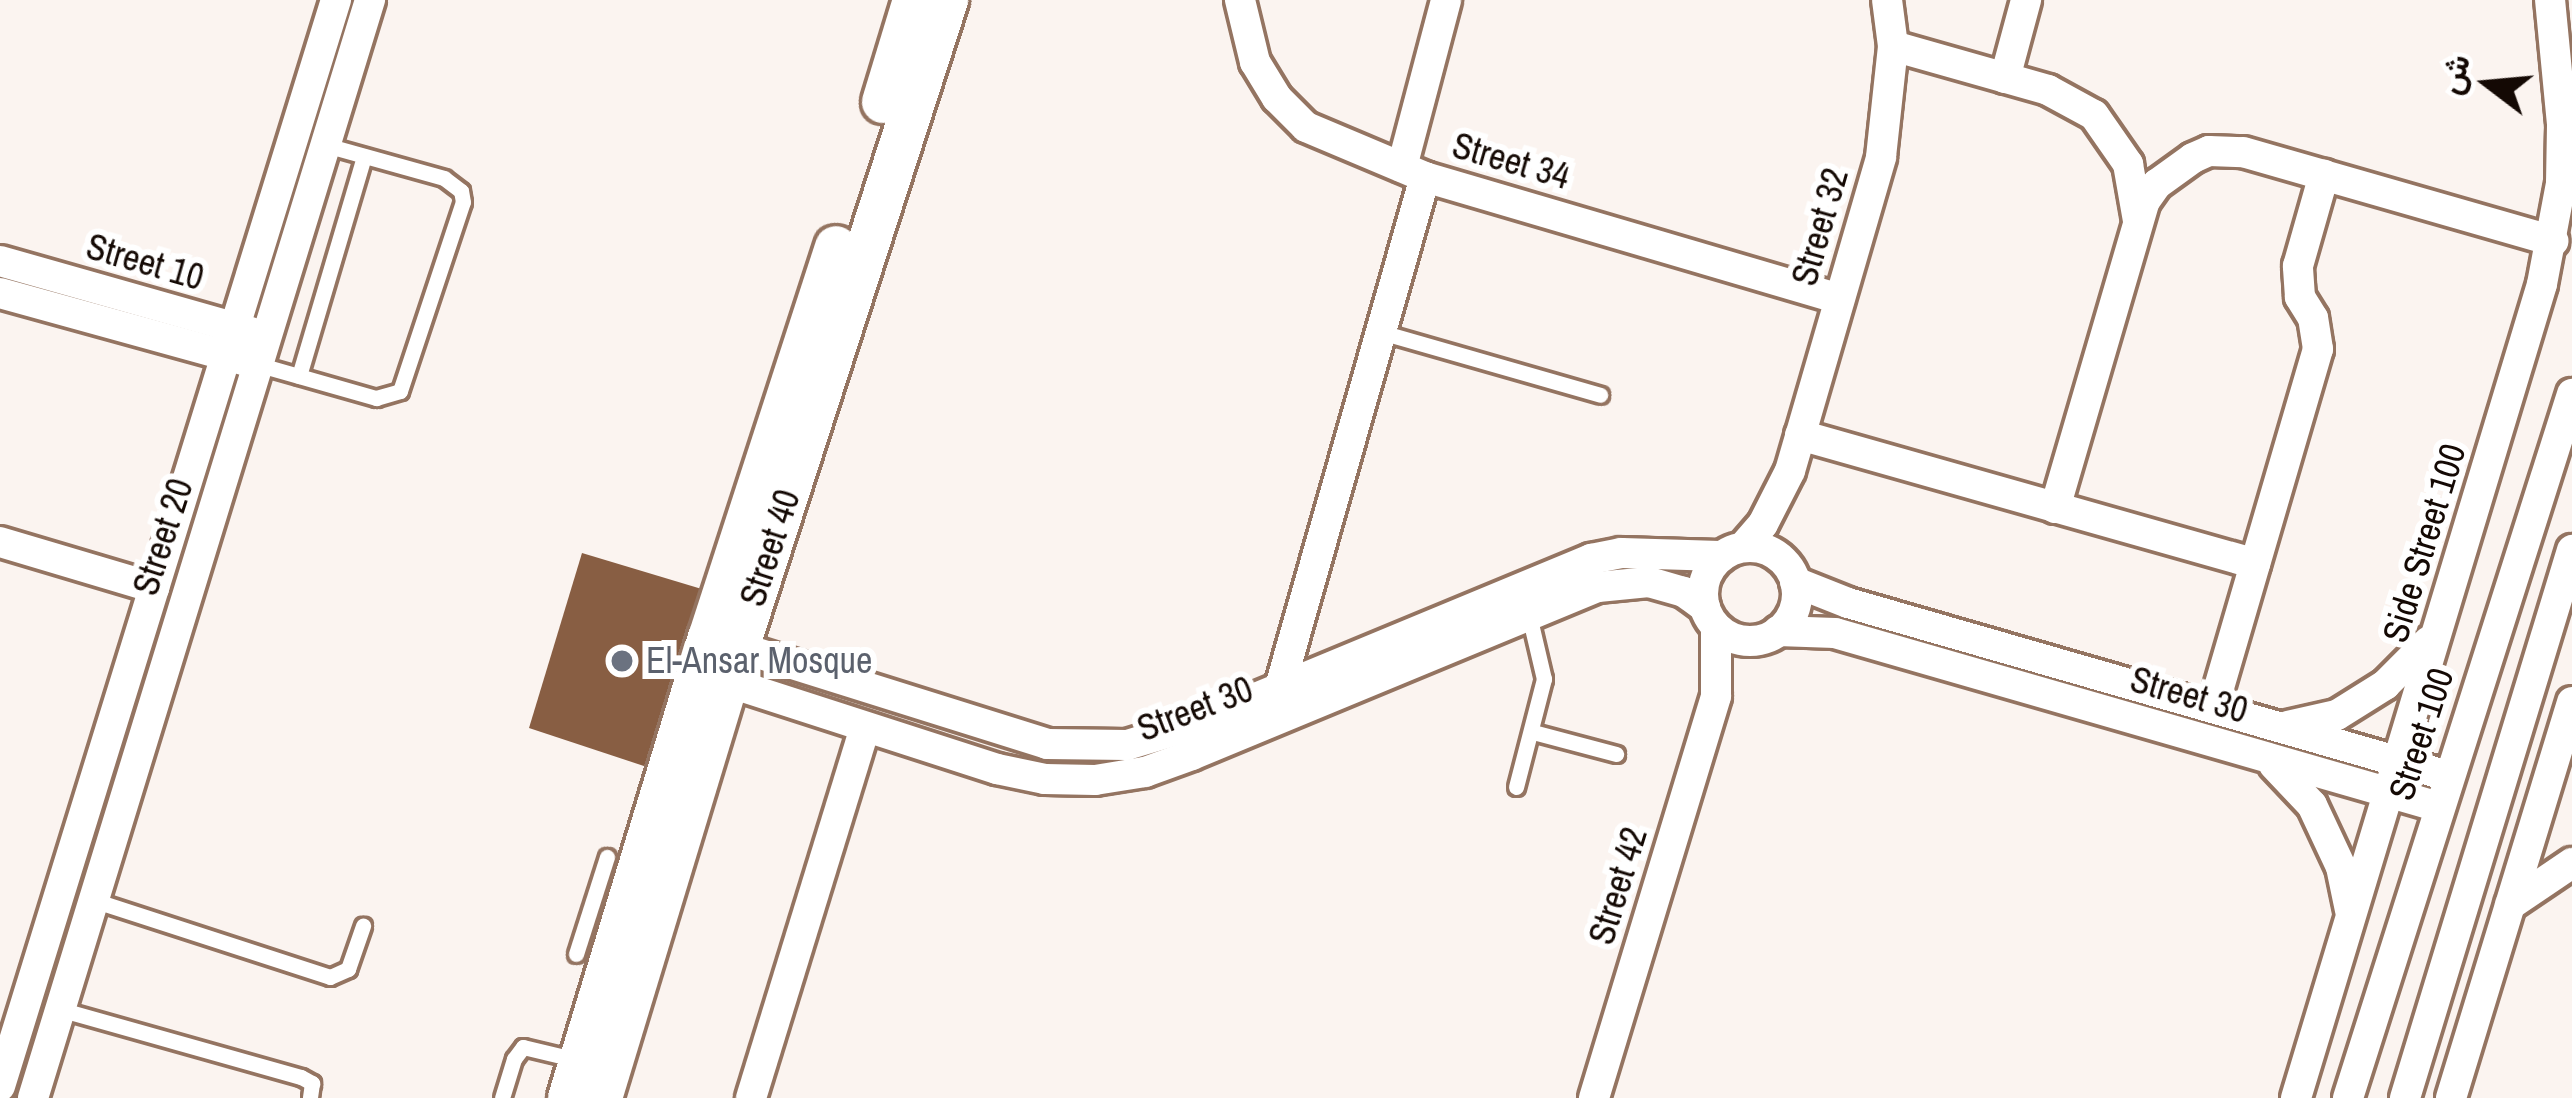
<!DOCTYPE html>
<meta charset="utf-8">
<style>
body{margin:0}
#map{position:relative;width:2572px;height:1098px;overflow:hidden;background:#fbf4f0;font-family:"Archivo Narrow",Vazirmatn,sans-serif}
div>[style]{position:absolute}
[style*='--x']{left:calc(var(--x)*1px);top:calc(var(--y)*1px);width:calc(var(--w)*1px);rotate:calc(var(--a)*1deg)}
.building>*{inset:0;background:#885e43}
.roads{filter:drop-shadow(3px 0 #947461) drop-shadow(-3px 0 #947461) drop-shadow(0 3px #947461) drop-shadow(0 -3px #947461)}
.lane>*{height:15px;margin:-7.5px;padding:0 7.5px;transform-origin:7.5px;border-radius:7.5px;background:#fff}
.street>*{height:30px;margin:-15px;padding:0 15px;transform-origin:15px;border-radius:15px;background:#fff}
.street>.ring{margin:-15px;padding:0;box-sizing:content-box;background:none;border:30px solid #fff;border-radius:50%}
.secondary>*{height:42px;margin:-21px;padding:0 21px;transform-origin:21px;border-radius:21px;background:#fff}
.dots>*{width:33px;height:33px;translate:-50% -50%;box-sizing:border-box;border:6px solid #fff;border-radius:50%}
span{translate:-50% -50%;white-space:nowrap;text-align:center;line-height:1.15;-webkit-text-stroke:12px #fff;paint-order:stroke}
.street-label{font-size:36px;color:#140904}
.worship-label{font-size:36px;color:#5b616d}
.left{translate:0 -50%;text-align:left}
.north{position:absolute;left:2428px;top:24px;width:120px;height:120px;-webkit-text-stroke:9px #fff;paint-order:stroke;rotate:286deg;font-size:33px;font-weight:700;line-height:48px;text-align:center;color:#140904}
.north::after{content:'';display:block;margin:auto;width:42px;height:54px;background:#140904;clip-path:polygon(50% 0,100% 100%,50% 72%,0 100%)}
</style>
<div id="map">
<div class="building">
<i style="clip-path:polygon(582px 553px,715px 593px,659px 771px,529px 728px)"></i>
</div>
<div class="roads">
<div class="lane">
<i style="--x:1381;--y:332;--w:228;--a:16"></i>
<i style="--x:260;--y:365;--w:121;--a:15.9"></i>
<i style="--x:376;--y:398;--w:25;--a:-16"></i>
<i style="--x:400;--y:391;--w:199;--a:-71.6"></i>
<i style="--x:463;--y:202;--w:11;--a:-100"></i>
<i style="--x:461;--y:191;--w:21;--a:-143"></i>
<i style="--x:444;--y:178;--w:123;--a:-164.4"></i>
<i style="--x:299;--y:376;--w:229;--a:-73.5"></i>
<i style="--x:1533;--y:732;--w:86;--a:14.8"></i>
<i style="--x:1516;--y:787;--w:112;--a:-75.5"></i>
<i style="--x:1544;--y:679;--w:66;--a:-103.2"></i>
<i style="--x:93;--y:900;--w:249;--a:18"></i>
<i style="--x:330;--y:977;--w:20;--a:-24"></i>
<i style="--x:348;--y:969;--w:46;--a:-70.8"></i>
<i style="--x:576;--y:954;--w:102;--a:-72.3"></i>
<i style="--x:59;--y:1009;--w:251;--a:15.7"></i>
<i style="--x:301;--y:1077;--w:13;--a:29"></i>
<i style="--x:312;--y:1083;--w:15;--a:98"></i>
<i style="--x:502;--y:1098;--w:41;--a:-72.9"></i>
<i style="--x:514;--y:1059;--w:15;--a:-53"></i>
<i style="--x:523;--y:1047;--w:56;--a:13.5"></i>
</div>
<div class="street">
<i style="--x:1240;--y:0;--w:64;--a:76.4"></i>
<i style="--x:1255;--y:62;--w:42;--a:58.6"></i>
<i style="--x:1277;--y:98;--w:41;--a:45"></i>
<i style="--x:1306;--y:127;--w:129;--a:22.8"></i>
<i style="--x:1425;--y:177;--w:432;--a:16.4"></i>
<i style="--x:1893;--y:46;--w:161;--a:15.8"></i>
<i style="--x:2048;--y:90;--w:52;--a:28.5"></i>
<i style="--x:2094;--y:115;--w:60;--a:55.2"></i>
<i style="--x:2128;--y:164;--w:58;--a:80"></i>
<i style="--x:2005;--y:78;--w:81;--a:-74.9"></i>
<i style="--x:1402;--y:167;--w:173;--a:-75.2"></i>
<i style="--x:0;--y:261;--w:261;--a:15.8"></i>
<i style="--x:0;--y:293;--w:252;--a:15.4"></i>
<i style="--x:1800;--y:435;--w:473;--a:15.8"></i>
<i style="--x:2055;--y:508;--w:320;--a:-73.7"></i>
<i style="--x:2145;--y:201;--w:21;--a:-55"></i>
<i style="--x:2157;--y:184;--w:44;--a:-35.8"></i>
<i style="--x:2193;--y:158;--w:17;--a:-24"></i>
<i style="--x:2209;--y:151;--w:34;--a:2"></i>
<i style="--x:2243;--y:152;--w:323;--a:16"></i>
<i style="--x:0;--y:542;--w:161;--a:16.6"></i>
<i style="--x:1743;--y:547;--w:30;--a:-49"></i>
<i style="--x:1763;--y:524;--w:59;--a:-63"></i>
<i style="--x:1790;--y:471;--w:327;--a:-73.8"></i>
<i style="--x:1881;--y:157;--w:112;--a:-83.8"></i>
<i style="--x:1893;--y:46;--w:46;--a:-97.4"></i>
<i class="ring" style="left:1703px;top:547px;width:64px;height:64px"></i>
<i style="--x:1795;--y:582;--w:57;--a:21.6"></i>
<i style="--x:1848;--y:603;--w:624;--a:16.08"></i>
<i style="--x:1778;--y:631;--w:57;--a:2"></i>
<i style="--x:1835;--y:633;--w:629;--a:16.07"></i>
<i style="--x:719;--y:641;--w:344;--a:17.4"></i>
<i style="--x:1047;--y:744;--w:80;--a:0.7"></i>
<i style="--x:1127;--y:745;--w:59;--a:-16.9"></i>
<i style="--x:1183;--y:728;--w:442;--a:-22.5"></i>
<i style="--x:1591;--y:559;--w:31;--a:-11"></i>
<i style="--x:1621;--y:553;--w:100;--a:1.7"></i>
<i style="--x:709;--y:676;--w:303;--a:17.9"></i>
<i style="--x:997;--y:769;--w:49;--a:11.8"></i>
<i style="--x:1045;--y:779;--w:50;--a:1.1"></i>
<i style="--x:1095;--y:780;--w:51;--a:-9.1"></i>
<i style="--x:1145;--y:772;--w:50;--a:-19.9"></i>
<i style="--x:1192;--y:755;--w:439;--a:-22.5"></i>
<i style="--x:1598;--y:587;--w:51;--a:-5.6"></i>
<i style="--x:1649;--y:582;--w:36;--a:16"></i>
<i style="--x:1684;--y:592;--w:26;--a:36"></i>
<i style="--x:1280;--y:687;--w:530;--a:-74.13"></i>
<i style="--x:2213;--y:708;--w:374;--a:-73.7"></i>
<i style="--x:2318;--y:349;--w:31;--a:-99"></i>
<i style="--x:2313;--y:318;--w:25;--a:-122"></i>
<i style="--x:2300;--y:297;--w:31;--a:-94"></i>
<i style="--x:2298;--y:266;--w:95;--a:-74.1"></i>
<i style="--x:2288;--y:726;--w:50;--a:-12.7"></i>
<i style="--x:2337;--y:715;--w:57;--a:-32"></i>
<i style="--x:2385;--y:685;--w:61;--a:-45"></i>
<i style="--x:2274;--y:765;--w:55;--a:46.5"></i>
<i style="--x:2312;--y:805;--w:68;--a:64.9"></i>
<i style="--x:2341;--y:867;--w:44;--a:78.2"></i>
<i style="--x:2510;--y:905;--w:75;--a:-34.1"></i>
<i style="--x:0;--y:1086;--w:1137;--a:-72.81"></i>
<i style="--x:33;--y:1098;--w:1149;--a:-72.94"></i>
<i style="--x:751;--y:1098;--w:388;--a:-72.9"></i>
<i style="--x:1594;--y:1098;--w:420;--a:-73.1"></i>
<i style="--x:1716;--y:696;--w:69;--a:-90"></i>
<i style="--x:2296;--y:1098;--w:850;--a:-73.18"></i>
<i style="--x:2542;--y:284;--w:103;--a:-79.3"></i>
<i style="--x:2561;--y:183;--w:59;--a:-89"></i>
<i style="--x:2562;--y:124;--w:125;--a:-95.5"></i>
<i style="--x:2348;--y:1098;--w:739;--a:-72.35"></i>
<i style="--x:2405;--y:1098;--w:573;--a:-73.05"></i>
<i style="--x:2451;--y:1098;--w:414;--a:-73"></i>
</div>
<div class="secondary">
<i style="--x:883;--y:102;--w:107;--a:-73.1"></i>
<i style="--x:569;--y:1098;--w:481;--a:-73.1"></i>
<i style="--x:709;--y:638;--w:411;--a:-72"></i>
<i style="--x:601;--y:1098;--w:470;--a:-73.1"></i>
<i style="--x:738;--y:648;--w:681;--a:-72.12"></i>
</div>
</div>
<div class="dots">
<i style="left:622px;top:661px;background:#6b7280"></i>
</div>
<div class="street-label">
<span style="left:1511px;top:161px;rotate:16deg">Street 34</span>
<span style="left:1820px;top:227px;rotate:-74deg">Street 32</span>
<span style="left:145px;top:262px;rotate:16deg">Street 10</span>
<span style="left:163px;top:537px;rotate:-72deg">Street 20</span>
<span style="left:2424px;top:543px;rotate:-73deg">Side Street 100</span>
<span style="left:770px;top:548px;rotate:-72deg">Street 40</span>
<span style="left:2189px;top:695px;rotate:16deg">Street 30</span>
<span style="left:1195px;top:709px;rotate:-21deg">Street 30</span>
<span style="left:2421px;top:734px;rotate:-72deg">Street 100</span>
<span style="left:1618px;top:886px;rotate:-73deg">Street 42</span>
</div>
<div class="worship-label">
<span class="left" style="left:646px;top:661px">El-Ansar Mosque</span>
</div>
<div class="north">ش</div>
</div>
